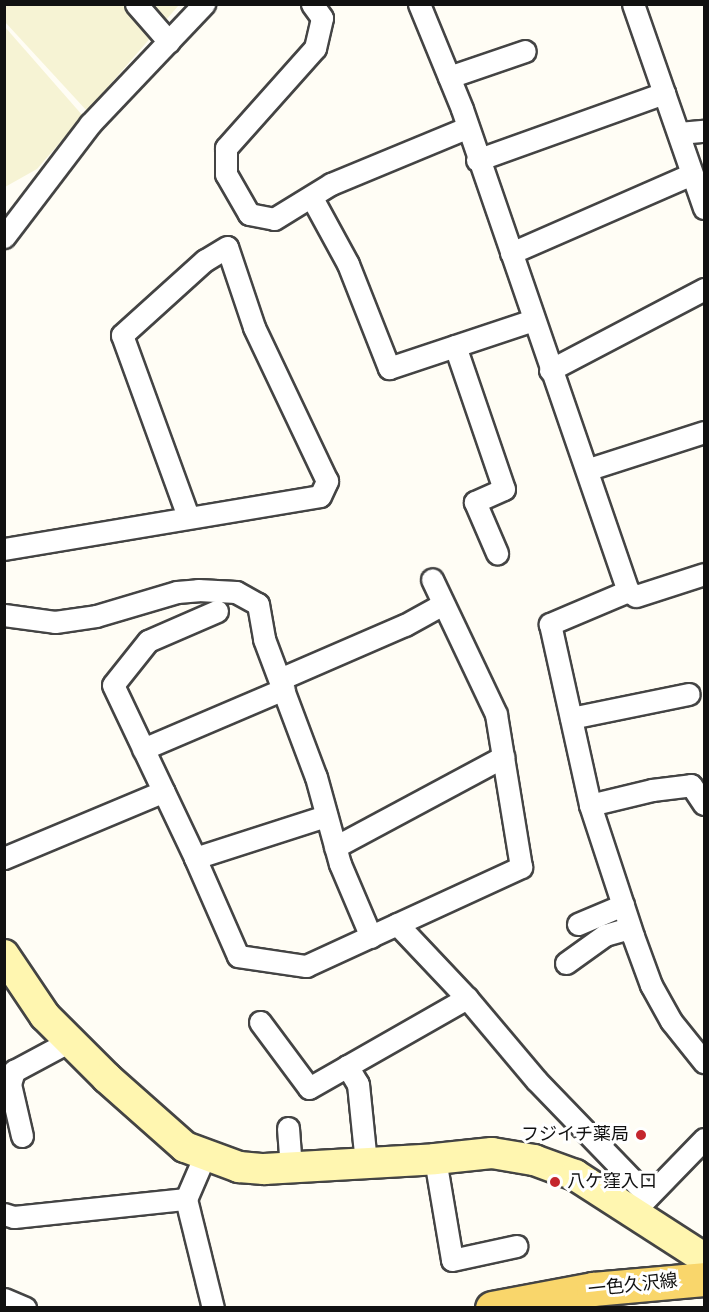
<!DOCTYPE html>
<meta charset="utf-8">
<style>
body{margin:0}
#map{position:relative;width:709px;height:1312px;overflow:hidden;background:#fffdf5;font-family:Spectral,"Noto Sans JP",serif}
div>[style]{position:absolute}
[style*='--x']{left:calc(var(--x)*1px);top:calc(var(--y)*1px);width:calc(var(--w)*1px);rotate:calc(var(--a)*1deg)}
.farmland>*{inset:0;background:#f6f3d4}
.roads{filter:drop-shadow(2px 0 #444) drop-shadow(-2px 0 #444) drop-shadow(0 2px #444) drop-shadow(0 -2px #444)}
.street>*{height:21px;margin:-10.5px;padding:0 10.5px;transform-origin:10.5px;border-radius:10.5px;background:#fff}
.secondary>*{height:30px;margin:-15px;padding:0 15px;transform-origin:15px;border-radius:15px;background:#fff6b0}
.primary>*{height:33px;margin:-16.5px;padding:0 16.5px;transform-origin:16.5px;border-radius:16.5px;background:#f9d66b}
.dots>*{width:16px;height:16px;translate:-50% -50%;box-sizing:border-box;border:3px solid #fff;border-radius:50%}
span{translate:-50% -50%;white-space:nowrap;text-align:center;line-height:1.15;-webkit-text-stroke:6px #fff;paint-order:stroke}
.poi-label{font-size:18px;color:#111}
.right{translate:-100% -50%;text-align:right}
.left{translate:0 -50%;text-align:left}
.street-label{font-size:18px;color:#111}
.frame{position:absolute;inset:0;border:6px solid #111;pointer-events:none}
</style>
<div id="map">
<div class="farmland">
<i style="clip-path:polygon(4px 5px,179px 5px,87px 111px,5px 22px)"></i>
<i style="clip-path:polygon(5px 27px,83px 116px,37px 169px,5px 187px)"></i>
</div>
<div class="roads">
<div class="street">
<i style="--x:136;--y:4;--w:50;--a:49"></i>
<i style="--x:312;--y:4;--w:17;--a:54"></i>
<i style="--x:322;--y:18;--w:31;--a:103"></i>
<i style="--x:315;--y:48;--w:134;--a:131.7"></i>
<i style="--x:226;--y:148;--w:26;--a:90"></i>
<i style="--x:226;--y:174;--w:46;--a:60.1"></i>
<i style="--x:249;--y:214;--w:25;--a:11"></i>
<i style="--x:274;--y:219;--w:67;--a:-31.6"></i>
<i style="--x:331;--y:184;--w:146;--a:-22.5"></i>
<i style="--x:419;--y:4;--w:113;--a:67.7"></i>
<i style="--x:462;--y:109;--w:510;--a:71"></i>
<i style="--x:628;--y:591;--w:85;--a:157.1"></i>
<i style="--x:550;--y:624;--w:185;--a:77.5"></i>
<i style="--x:590;--y:805;--w:138;--a:71.8"></i>
<i style="--x:633;--y:936;--w:52;--a:69.8"></i>
<i style="--x:651;--y:985;--w:41;--a:60.9"></i>
<i style="--x:671;--y:1021;--w:53;--a:51.2"></i>
<i style="--x:633;--y:4;--w:216;--a:70.8"></i>
<i style="--x:449;--y:77;--w:80;--a:-18.9"></i>
<i style="--x:679;--y:133;--w:25;--a:-5"></i>
<i style="--x:477;--y:160;--w:199;--a:-19.7"></i>
<i style="--x:312;--y:198;--w:75;--a:61.4"></i>
<i style="--x:348;--y:264;--w:112;--a:68.5"></i>
<i style="--x:389;--y:368;--w:152;--a:-18.4"></i>
<i style="--x:4;--y:237;--w:142;--a:-52.7"></i>
<i style="--x:90;--y:124;--w:166;--a:-46.5"></i>
<i style="--x:511;--y:253;--w:197;--a:-23.6"></i>
<i style="--x:455;--y:346;--w:151;--a:71.1"></i>
<i style="--x:504;--y:489;--w:32;--a:156"></i>
<i style="--x:475;--y:502;--w:56;--a:66.7"></i>
<i style="--x:550;--y:370;--w:174;--a:-27.7"></i>
<i style="--x:589;--y:469;--w:121;--a:-17.8"></i>
<i style="--x:4;--y:549;--w:320;--a:-9.5"></i>
<i style="--x:320;--y:496;--w:17;--a:-65"></i>
<i style="--x:327;--y:481;--w:170;--a:-115.4"></i>
<i style="--x:254;--y:327;--w:84;--a:-108.6"></i>
<i style="--x:227;--y:247;--w:26;--a:149"></i>
<i style="--x:205;--y:260;--w:112;--a:137.9"></i>
<i style="--x:122;--y:335;--w:193;--a:70"></i>
<i style="--x:628;--y:591;--w:9;--a:32"></i>
<i style="--x:636;--y:596;--w:71;--a:-17.9"></i>
<i style="--x:217;--y:611;--w:75;--a:156.5"></i>
<i style="--x:148;--y:641;--w:56;--a:128.5"></i>
<i style="--x:113;--y:685;--w:191;--a:64.6"></i>
<i style="--x:195;--y:858;--w:107;--a:66.3"></i>
<i style="--x:238;--y:956;--w:69;--a:8.4"></i>
<i style="--x:306;--y:966;--w:237;--a:-24.7"></i>
<i style="--x:521;--y:867;--w:155;--a:-99.3"></i>
<i style="--x:496;--y:714;--w:149;--a:-115.4"></i>
<i style="--x:4;--y:615;--w:51;--a:7.8"></i>
<i style="--x:55;--y:622;--w:41;--a:-8.3"></i>
<i style="--x:96;--y:616;--w:84;--a:-16.5"></i>
<i style="--x:177;--y:592;--w:21;--a:-5"></i>
<i style="--x:198;--y:590;--w:38;--a:3"></i>
<i style="--x:236;--y:592;--w:25;--a:29"></i>
<i style="--x:258;--y:604;--w:36;--a:80"></i>
<i style="--x:264;--y:639;--w:147;--a:69.4"></i>
<i style="--x:316;--y:777;--w:90;--a:74.6"></i>
<i style="--x:340;--y:864;--w:79;--a:67"></i>
<i style="--x:280;--y:679;--w:136;--a:-23.4"></i>
<i style="--x:405;--y:625;--w:43;--a:-28.9"></i>
<i style="--x:571;--y:718;--w:120;--a:-11.5"></i>
<i style="--x:143;--y:749;--w:153;--a:-23.1"></i>
<i style="--x:590;--y:805;--w:64;--a:-13.6"></i>
<i style="--x:652;--y:790;--w:39;--a:-7"></i>
<i style="--x:691;--y:785;--w:23;--a:56"></i>
<i style="--x:335;--y:847;--w:191;--a:-28.2"></i>
<i style="--x:4;--y:858;--w:173;--a:-22.7"></i>
<i style="--x:195;--y:858;--w:138;--a:-17.8"></i>
<i style="--x:397;--y:924;--w:102;--a:46.6"></i>
<i style="--x:467;--y:998;--w:107;--a:49.9"></i>
<i style="--x:536;--y:1080;--w:161;--a:46"></i>
<i style="--x:578;--y:924;--w:49;--a:-22.9"></i>
<i style="--x:566;--y:963;--w:48;--a:-35.7"></i>
<i style="--x:605;--y:935;--w:26;--a:-16"></i>
<i style="--x:260;--y:1022;--w:82;--a:53.4"></i>
<i style="--x:309;--y:1088;--w:182;--a:-29.7"></i>
<i style="--x:347;--y:1066;--w:21;--a:59"></i>
<i style="--x:358;--y:1084;--w:79;--a:84.2"></i>
<i style="--x:288;--y:1128;--w:41;--a:85.8"></i>
<i style="--x:22;--y:1136;--w:53;--a:-103"></i>
<i style="--x:10;--y:1084;--w:14;--a:-73"></i>
<i style="--x:14;--y:1071;--w:64;--a:-28.2"></i>
<i style="--x:435;--y:1159;--w:102;--a:80.4"></i>
<i style="--x:452;--y:1260;--w:66;--a:-12.3"></i>
<i style="--x:186;--y:1199;--w:112;--a:76.1"></i>
<i style="--x:640;--y:1205;--w:92;--a:-45.9"></i>
<i style="--x:4;--y:1214;--w:10;--a:17"></i>
<i style="--x:14;--y:1217;--w:173;--a:-6"></i>
<i style="--x:186;--y:1199;--w:48;--a:-66.6"></i>
<i style="--x:4;--y:1299;--w:23;--a:23"></i>
</div>
<div class="secondary">
<i style="--x:4;--y:955;--w:73;--a:56.1"></i>
<i style="--x:45;--y:1016;--w:88;--a:45"></i>
<i style="--x:107;--y:1078;--w:104;--a:41.5"></i>
<i style="--x:185;--y:1147;--w:58;--a:20.3"></i>
<i style="--x:239;--y:1167;--w:25;--a:5"></i>
<i style="--x:264;--y:1169;--w:171;--a:-3.3"></i>
<i style="--x:435;--y:1159;--w:57;--a:-6"></i>
<i style="--x:492;--y:1153;--w:43;--a:9.5"></i>
<i style="--x:534;--y:1160;--w:44;--a:20.1"></i>
<i style="--x:575;--y:1175;--w:153;--a:32.8"></i>
</div>
<div class="primary">
<i style="--x:492;--y:1308;--w:103;--a:-10.7"></i>
<i style="--x:593;--y:1289;--w:111;--a:-5.1"></i>
</div>
</div>
<div class="dots">
<i style="left:641px;top:1135px;background:#c4262e"></i>
<i style="left:555px;top:1182px;background:#c4262e"></i>
</div>
<div class="poi-label">
<span class="right" style="left:629px;top:1135px">フジイチ薬局</span>
<span class="left" style="left:567px;top:1182px">八ケ窪入口</span>
</div>
<div class="street-label">
<span style="left:633px;top:1286px;rotate:-6deg">一色久沢線</span>
</div>
<div class="frame"></div>
</div>
